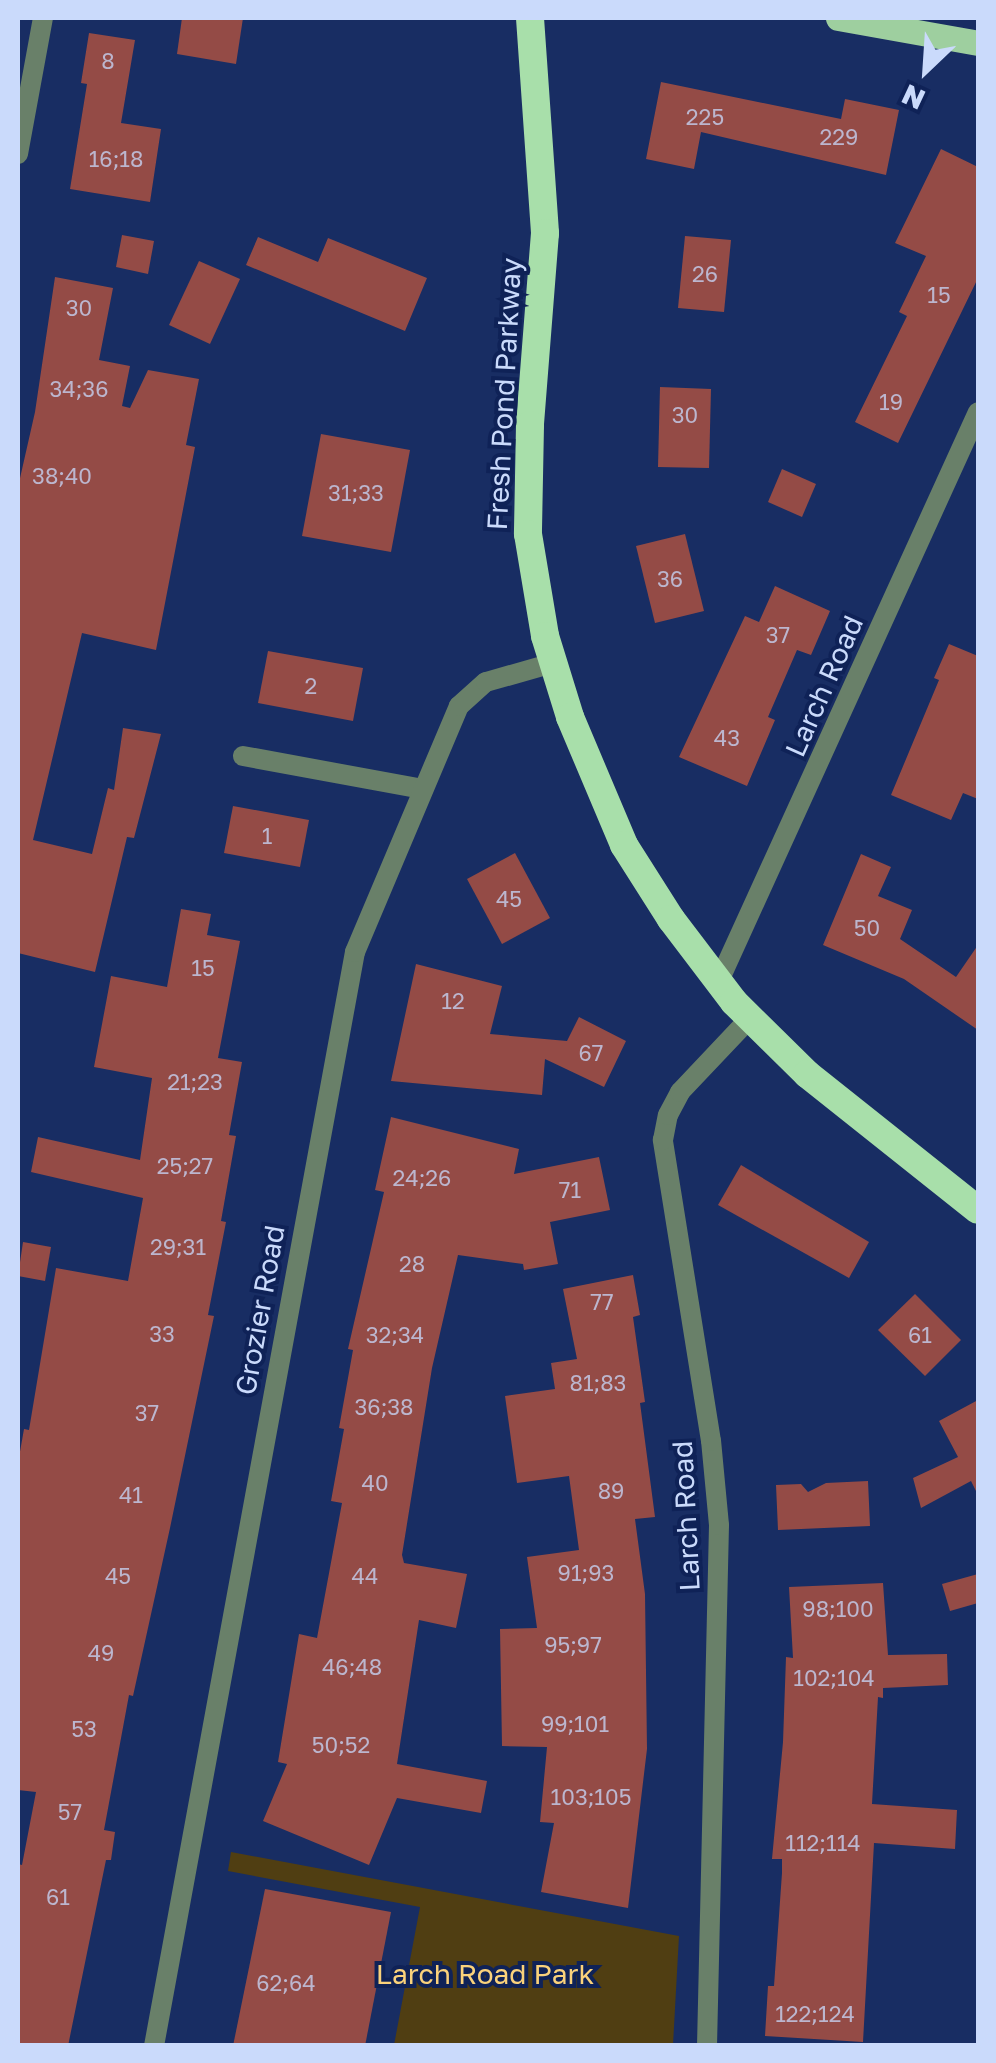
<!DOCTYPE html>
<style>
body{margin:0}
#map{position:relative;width:996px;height:2063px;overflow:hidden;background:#182d63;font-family:"Golos Text",sans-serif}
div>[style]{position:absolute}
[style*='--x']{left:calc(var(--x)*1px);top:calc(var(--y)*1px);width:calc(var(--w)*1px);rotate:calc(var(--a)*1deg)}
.green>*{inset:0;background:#503e12}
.building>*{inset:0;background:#944b46}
.minor>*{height:20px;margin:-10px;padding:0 10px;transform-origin:10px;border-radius:10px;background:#698069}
.primary>*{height:25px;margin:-12.5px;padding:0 12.5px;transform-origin:12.5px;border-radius:12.5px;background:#9ecf9f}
.trunk>*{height:28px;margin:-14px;padding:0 14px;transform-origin:14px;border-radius:14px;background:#a8dfaa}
span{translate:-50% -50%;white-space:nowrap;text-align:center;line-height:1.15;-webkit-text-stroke:8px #0f2257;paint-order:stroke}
.number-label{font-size:22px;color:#bcb6ce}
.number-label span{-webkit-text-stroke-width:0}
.street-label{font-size:28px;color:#cadafb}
.park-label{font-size:28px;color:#fad27b}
.frame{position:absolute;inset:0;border:20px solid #cadafb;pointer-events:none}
.north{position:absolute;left:876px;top:20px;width:100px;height:100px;-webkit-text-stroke:8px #0f2257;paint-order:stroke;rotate:205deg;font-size:28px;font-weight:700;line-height:40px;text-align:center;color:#cadafb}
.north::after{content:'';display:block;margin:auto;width:35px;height:45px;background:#cadafb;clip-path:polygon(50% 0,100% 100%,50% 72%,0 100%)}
</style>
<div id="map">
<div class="green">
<i style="clip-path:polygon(231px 1852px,679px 1936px,673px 2045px,394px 2045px,420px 1907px,228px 1871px)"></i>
</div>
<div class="building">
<i style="clip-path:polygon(182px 18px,243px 18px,236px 64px,177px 54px)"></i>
<i style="clip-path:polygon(89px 33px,135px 40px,121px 123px,161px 129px,150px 202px,70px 189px,87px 84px,81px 83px)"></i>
<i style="clip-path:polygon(661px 82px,841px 119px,845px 99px,899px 110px,886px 175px,701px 132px,694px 169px,646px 159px)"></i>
<i style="clip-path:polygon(941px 149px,978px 167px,978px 278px,898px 443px,855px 422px,907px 316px,899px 312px,926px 256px,895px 243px)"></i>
<i style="clip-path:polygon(122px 235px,154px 241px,148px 274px,116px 267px)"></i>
<i style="clip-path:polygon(685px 236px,731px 240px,724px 312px,678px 308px)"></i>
<i style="clip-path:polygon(258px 237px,318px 262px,328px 238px,427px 278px,405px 331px,246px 265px)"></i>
<i style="clip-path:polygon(199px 261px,240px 279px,210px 344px,169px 325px)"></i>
<i style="clip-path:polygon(55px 277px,113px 288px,99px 360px,130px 366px,122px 406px,130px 408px,148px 370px,199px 379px,186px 445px,195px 447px,156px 650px,82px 633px,33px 840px,92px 854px,108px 788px,114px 790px,123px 728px,161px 734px,134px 838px,127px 837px,95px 972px,18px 953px,18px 487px,35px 412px)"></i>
<i style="clip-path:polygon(660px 387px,711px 389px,709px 468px,658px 467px)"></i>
<i style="clip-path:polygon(321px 434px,410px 450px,391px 552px,302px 536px)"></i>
<i style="clip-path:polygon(782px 469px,816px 484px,802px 517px,768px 502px)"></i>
<i style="clip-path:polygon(685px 534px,704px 611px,655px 623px,636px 546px)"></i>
<i style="clip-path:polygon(775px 586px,830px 611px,811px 655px,797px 650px,768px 717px,775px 720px,747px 786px,679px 757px,745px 616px,759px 622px)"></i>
<i style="clip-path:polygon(949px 644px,978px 656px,978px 799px,963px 793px,951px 820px,891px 795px,939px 680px,934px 678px)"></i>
<i style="clip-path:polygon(268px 651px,363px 668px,353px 721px,258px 703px)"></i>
<i style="clip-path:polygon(233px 806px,309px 820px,300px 867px,224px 853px)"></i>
<i style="clip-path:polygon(515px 853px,550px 918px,502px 944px,467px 879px)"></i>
<i style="clip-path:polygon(861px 854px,891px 867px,878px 896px,912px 910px,900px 939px,956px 977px,978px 945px,978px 1030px,904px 979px,823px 945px)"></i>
<i style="clip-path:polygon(181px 909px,211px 914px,207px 935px,240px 941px,218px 1058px,242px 1062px,229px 1135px,236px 1136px,221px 1221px,226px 1222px,208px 1315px,214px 1316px,170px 1528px,133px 1696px,129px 1695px,104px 1830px,115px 1832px,111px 1860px,106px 1860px,68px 2046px,18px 2046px,18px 1864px,22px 1865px,36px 1792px,18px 1790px,18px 1463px,24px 1429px,29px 1430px,56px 1268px,128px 1281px,143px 1198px,31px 1172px,38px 1137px,140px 1160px,152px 1078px,94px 1067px,111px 976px,167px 987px)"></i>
<i style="clip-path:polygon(416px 964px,502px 986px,490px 1034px,567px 1041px,579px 1017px,626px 1041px,604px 1087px,545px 1059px,542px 1095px,391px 1081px)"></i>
<i style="clip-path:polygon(391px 1117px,519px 1149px,514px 1174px,599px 1157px,610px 1210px,550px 1222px,558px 1264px,524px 1270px,523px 1264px,458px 1255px,432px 1368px,402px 1555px,404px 1563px,467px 1574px,456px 1628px,419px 1620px,397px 1764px,487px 1781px,481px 1813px,397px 1798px,369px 1865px,263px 1821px,287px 1764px,278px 1762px,299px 1634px,317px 1638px,342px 1503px,331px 1501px,344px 1429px,339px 1428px,353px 1350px,348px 1349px,384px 1192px,375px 1190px)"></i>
<i style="clip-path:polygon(741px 1165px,869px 1242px,849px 1278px,718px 1205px)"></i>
<i style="clip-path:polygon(23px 1242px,51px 1247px,45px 1281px,18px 1276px)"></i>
<i style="clip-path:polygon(633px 1275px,640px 1315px,633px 1317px,645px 1402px,640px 1403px,655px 1517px,635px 1519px,645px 1594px,647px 1749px,628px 1908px,541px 1892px,554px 1823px,540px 1822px,547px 1747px,502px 1746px,500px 1629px,537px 1628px,527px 1557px,579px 1550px,569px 1476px,517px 1483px,505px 1396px,555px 1389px,551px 1363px,577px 1359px,563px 1289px)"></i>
<i style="clip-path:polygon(915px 1294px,961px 1340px,925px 1376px,878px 1330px)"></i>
<i style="clip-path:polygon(978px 1400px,978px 1495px,971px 1481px,921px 1508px,913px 1478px,958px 1457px,939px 1421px)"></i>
<i style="clip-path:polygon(868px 1481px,870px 1526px,778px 1530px,776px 1485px,801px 1484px,808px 1492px,826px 1483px)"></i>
<i style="clip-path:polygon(978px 1574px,978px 1603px,950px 1611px,942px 1584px)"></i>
<i style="clip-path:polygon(883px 1583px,888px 1655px,947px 1654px,948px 1685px,883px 1688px,883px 1698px,878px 1697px,872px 1804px,957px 1810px,955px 1849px,874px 1843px,863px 2042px,765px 2036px,768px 1986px,774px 1986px,782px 1873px,782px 1859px,772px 1859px,783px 1742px,786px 1657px,793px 1658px,789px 1587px)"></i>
<i style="clip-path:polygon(265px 1889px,391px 1912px,365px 2046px,233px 2046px)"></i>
</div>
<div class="minor">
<i style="--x:18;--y:154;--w:138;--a:-79.6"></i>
<i style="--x:243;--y:756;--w:182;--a:10.4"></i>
<i style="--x:718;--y:983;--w:627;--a:-65.52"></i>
<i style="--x:154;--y:2046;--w:1112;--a:-79.59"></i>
<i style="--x:355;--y:952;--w:267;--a:-67.1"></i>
<i style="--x:459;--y:706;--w:36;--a:-42"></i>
<i style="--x:486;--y:682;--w:70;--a:-15.8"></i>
<i style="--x:707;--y:2046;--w:521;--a:-88.68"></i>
<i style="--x:719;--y:1525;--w:84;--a:-95.4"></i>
<i style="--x:711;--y:1441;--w:305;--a:-99.1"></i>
<i style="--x:663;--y:1140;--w:25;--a:-79"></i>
<i style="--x:668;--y:1115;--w:26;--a:-62"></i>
<i style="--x:680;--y:1092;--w:100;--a:-46.6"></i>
</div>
<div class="primary">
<i style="--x:838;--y:18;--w:142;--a:10.1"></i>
</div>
<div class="trunk">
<i style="--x:530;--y:18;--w:216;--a:86"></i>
<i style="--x:545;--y:233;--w:193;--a:94.5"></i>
<i style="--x:530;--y:425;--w:109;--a:91.1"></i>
<i style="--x:528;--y:534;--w:103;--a:80.5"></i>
<i style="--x:545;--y:636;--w:85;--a:72.8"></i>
<i style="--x:570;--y:717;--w:139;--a:67.1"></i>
<i style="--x:624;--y:845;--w:88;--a:57.6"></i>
<i style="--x:671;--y:919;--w:104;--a:52.8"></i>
<i style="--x:734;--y:1002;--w:103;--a:44.6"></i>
<i style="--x:807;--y:1074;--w:218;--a:38.5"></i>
</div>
<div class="number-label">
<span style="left:108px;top:61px">8</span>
<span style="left:705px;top:117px">225</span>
<span style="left:839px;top:137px">229</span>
<span style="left:116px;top:159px">16;18</span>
<span style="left:705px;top:274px">26</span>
<span style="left:939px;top:295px">15</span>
<span style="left:79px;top:308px">30</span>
<span style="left:79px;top:389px">34;36</span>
<span style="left:891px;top:402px">19</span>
<span style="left:685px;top:415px">30</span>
<span style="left:62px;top:476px">38;40</span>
<span style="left:356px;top:493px">31;33</span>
<span style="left:670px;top:579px">36</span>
<span style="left:778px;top:635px">37</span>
<span style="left:311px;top:686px">2</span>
<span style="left:727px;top:738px">43</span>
<span style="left:267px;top:836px">1</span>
<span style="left:509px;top:899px">45</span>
<span style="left:867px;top:928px">50</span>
<span style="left:203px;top:968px">15</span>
<span style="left:453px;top:1001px">12</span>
<span style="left:591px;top:1053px">67</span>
<span style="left:195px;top:1082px">21;23</span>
<span style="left:185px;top:1166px">25;27</span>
<span style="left:422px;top:1178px">24;26</span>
<span style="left:570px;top:1190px">71</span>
<span style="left:178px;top:1247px">29;31</span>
<span style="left:412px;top:1264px">28</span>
<span style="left:602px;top:1302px">77</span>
<span style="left:162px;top:1334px">33</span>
<span style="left:395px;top:1335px">32;34</span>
<span style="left:920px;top:1335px">61</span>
<span style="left:598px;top:1383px">81;83</span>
<span style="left:384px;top:1407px">36;38</span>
<span style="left:147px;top:1413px">37</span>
<span style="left:375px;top:1483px">40</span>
<span style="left:611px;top:1491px">89</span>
<span style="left:131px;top:1495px">41</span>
<span style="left:586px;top:1573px">91;93</span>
<span style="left:118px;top:1576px">45</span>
<span style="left:365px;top:1576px">44</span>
<span style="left:838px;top:1609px">98;100</span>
<span style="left:573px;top:1645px">95;97</span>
<span style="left:101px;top:1653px">49</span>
<span style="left:352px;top:1667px">46;48</span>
<span style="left:834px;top:1678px">102;104</span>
<span style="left:575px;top:1724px">99;101</span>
<span style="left:84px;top:1729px">53</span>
<span style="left:341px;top:1745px">50;52</span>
<span style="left:591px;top:1797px">103;105</span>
<span style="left:70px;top:1812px">57</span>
<span style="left:823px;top:1843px">112;114</span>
<span style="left:58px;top:1897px">61</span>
<span style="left:286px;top:1983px">62;64</span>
<span style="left:815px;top:2014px">122;124</span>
</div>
<div class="street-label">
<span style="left:504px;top:394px;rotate:-87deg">Fresh Pond Parkway</span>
<span style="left:824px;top:686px;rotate:-66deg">Larch Road</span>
<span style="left:260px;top:1310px;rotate:-80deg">Grozier Road</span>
<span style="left:686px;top:1516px;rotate:-93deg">Larch Road</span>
</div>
<div class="park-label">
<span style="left:485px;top:1974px">Larch Road Park</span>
</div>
<div class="frame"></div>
<div class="north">N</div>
</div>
